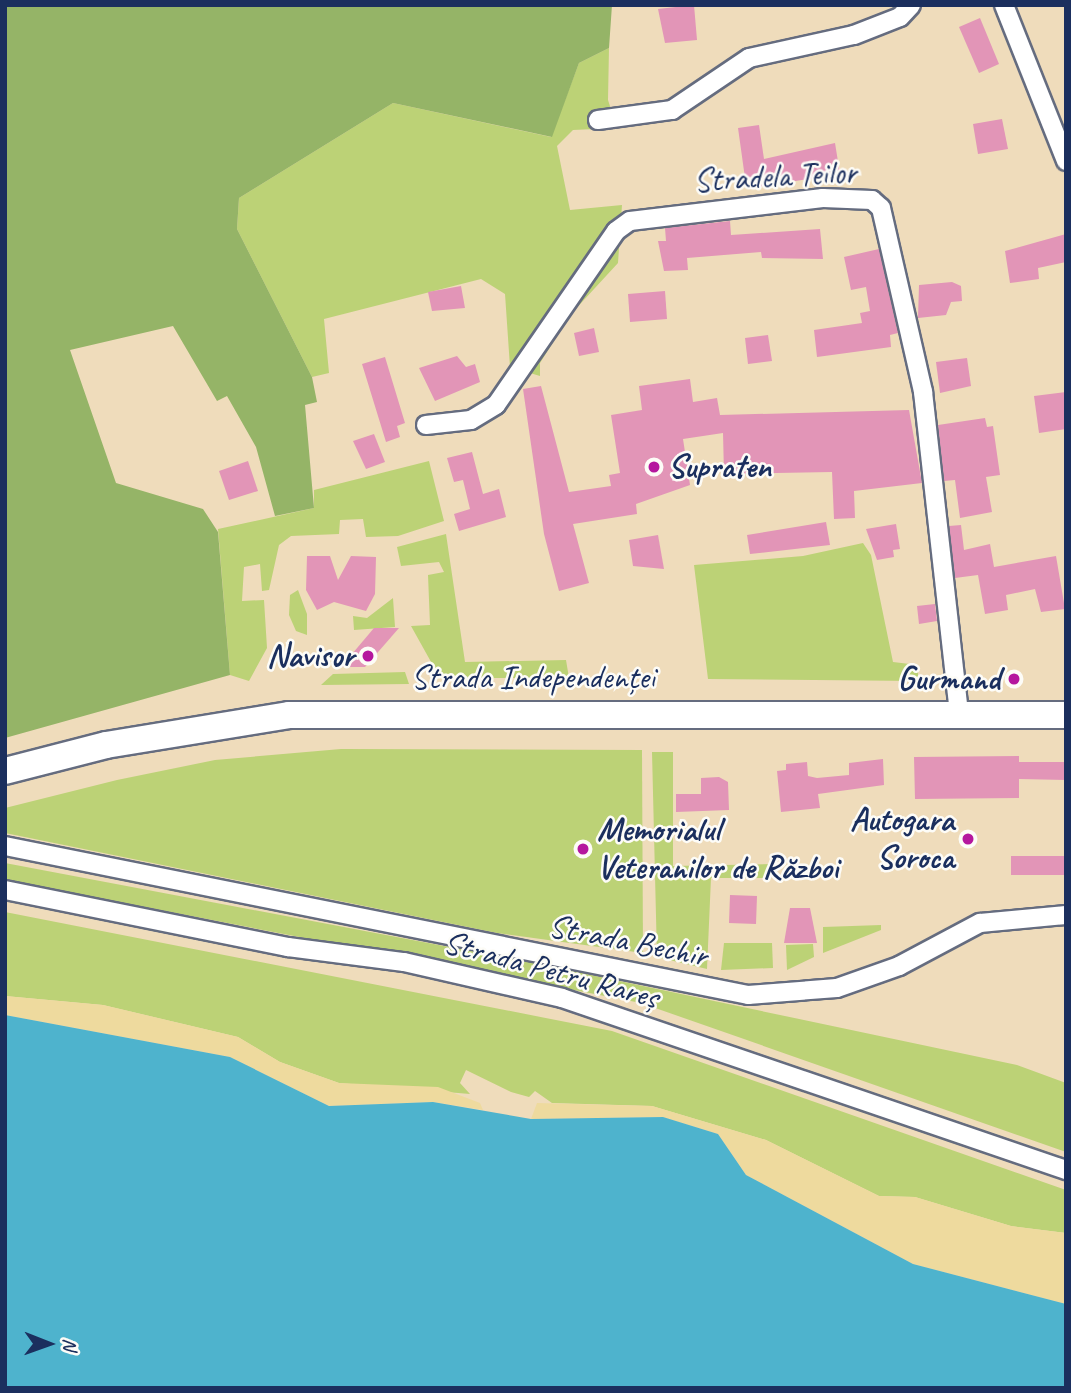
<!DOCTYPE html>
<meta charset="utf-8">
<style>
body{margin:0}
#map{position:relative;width:1071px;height:1393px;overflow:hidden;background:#efdcbb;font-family:Caveat,sans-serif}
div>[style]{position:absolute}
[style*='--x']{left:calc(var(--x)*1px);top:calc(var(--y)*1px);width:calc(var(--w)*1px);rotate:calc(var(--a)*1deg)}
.green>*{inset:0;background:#bcd276}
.forest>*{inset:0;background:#95b467}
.sand>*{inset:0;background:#eeda9e}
.water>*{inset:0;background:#4eb3cd}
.building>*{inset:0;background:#e295b7}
.roads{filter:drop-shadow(2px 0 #656c7f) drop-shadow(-2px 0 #656c7f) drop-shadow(0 2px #656c7f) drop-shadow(0 -2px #656c7f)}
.street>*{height:18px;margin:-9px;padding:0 9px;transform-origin:9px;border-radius:9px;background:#fff}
.secondary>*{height:26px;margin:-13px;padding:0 13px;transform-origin:13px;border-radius:13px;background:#fff}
.dots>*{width:19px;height:19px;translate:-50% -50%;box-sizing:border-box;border:4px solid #fdfcf7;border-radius:50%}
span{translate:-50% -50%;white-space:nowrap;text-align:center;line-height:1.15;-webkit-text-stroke:5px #fdfcf7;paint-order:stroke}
.street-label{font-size:33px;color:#1b2f5e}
.poi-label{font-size:33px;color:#1b2f5e;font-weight:700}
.left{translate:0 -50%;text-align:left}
.right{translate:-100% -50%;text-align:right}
.frame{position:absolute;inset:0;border:7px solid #1b2f5e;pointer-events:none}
.north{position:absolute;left:14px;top:1309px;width:70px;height:70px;-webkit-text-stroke:5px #fdfcf7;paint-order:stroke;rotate:91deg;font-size:19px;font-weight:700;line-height:28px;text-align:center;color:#1b2f5e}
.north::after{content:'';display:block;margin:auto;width:24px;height:32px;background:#1b2f5e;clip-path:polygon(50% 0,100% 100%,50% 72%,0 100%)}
</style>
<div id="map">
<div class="green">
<i style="clip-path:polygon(609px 48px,608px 100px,617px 128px,573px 130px,557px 146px,570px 210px,622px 205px,618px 263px,571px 314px,540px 363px,540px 376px,510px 367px,505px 294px,481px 279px,324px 319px,329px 373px,312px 377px,237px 229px,239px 198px,393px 103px,551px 137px,579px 63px)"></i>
<i style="clip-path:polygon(429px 461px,444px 521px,398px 536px,366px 537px,363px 519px,340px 520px,339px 534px,291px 536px,279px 545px,269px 590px,262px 591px,260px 564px,244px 567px,242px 601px,264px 600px,267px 648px,249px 681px,230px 675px,218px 529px,314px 508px,314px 490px)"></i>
<i style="clip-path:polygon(446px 534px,465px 662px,566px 660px,569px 678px,440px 678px,411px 626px,430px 625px,428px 575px,444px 572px,439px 562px,401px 566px,397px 547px)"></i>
<i style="clip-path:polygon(863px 543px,871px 555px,893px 662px,918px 665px,918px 681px,708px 679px,694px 565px,803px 556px)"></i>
<i style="clip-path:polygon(298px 590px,307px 614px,307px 635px,296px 631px,289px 615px,290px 595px)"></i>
<i style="clip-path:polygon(393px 598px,395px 627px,354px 630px,353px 616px,367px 618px)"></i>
<i style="clip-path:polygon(405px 672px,409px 684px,321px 685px,333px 674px)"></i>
<i style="clip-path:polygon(341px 749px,642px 750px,643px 953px,497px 933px,5px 833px,5px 808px,117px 780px,215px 760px)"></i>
<i style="clip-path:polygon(652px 752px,673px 752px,673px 866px,771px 864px,770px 878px,711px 878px,707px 969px,657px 957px)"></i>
<i style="clip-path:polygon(5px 863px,534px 963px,1017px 1065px,1066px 1083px,1066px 1152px,641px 1003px,5px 880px)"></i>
<i style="clip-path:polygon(5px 912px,612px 1031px,1066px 1190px,1066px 1233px,1011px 1226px,915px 1197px,879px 1196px,766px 1140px,652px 1106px,552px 1103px,535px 1091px,529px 1097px,511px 1092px,466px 1070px,460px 1083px,470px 1094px,339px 1083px,280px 1062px,238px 1037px,103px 1005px,5px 996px)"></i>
<i style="clip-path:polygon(881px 925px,881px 930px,823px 953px,823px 927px)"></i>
<i style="clip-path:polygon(724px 943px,772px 943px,773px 968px,721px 970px)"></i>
<i style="clip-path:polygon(813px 944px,814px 957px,787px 970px,786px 945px)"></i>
</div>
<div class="forest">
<i style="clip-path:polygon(5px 5px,612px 5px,609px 48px,579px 63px,552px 137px,393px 103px,239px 198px,237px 229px,312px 377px,317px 402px,305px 405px,314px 508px,275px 516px,256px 447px,227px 396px,217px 401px,173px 326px,70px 350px,116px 483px,203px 509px,218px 532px,230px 675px,5px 738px)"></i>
</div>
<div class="sand">
<i style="clip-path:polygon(5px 996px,103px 1005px,238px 1037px,280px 1062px,339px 1083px,438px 1087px,480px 1103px,483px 1110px,433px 1102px,329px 1106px,230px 1057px,5px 1015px)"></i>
<i style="clip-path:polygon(537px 1103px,652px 1106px,766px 1140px,879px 1196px,915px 1197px,1011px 1226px,1066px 1233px,1066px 1304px,913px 1264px,746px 1175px,718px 1134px,662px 1117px,531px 1119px)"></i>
</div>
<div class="water">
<i style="clip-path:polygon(5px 1015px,230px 1057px,329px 1106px,433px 1102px,531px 1119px,663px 1117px,718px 1134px,746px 1175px,913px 1264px,1066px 1304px,1066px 1388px,5px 1388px)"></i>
</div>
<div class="building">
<i style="clip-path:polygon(694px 5px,697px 40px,665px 43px,658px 9px)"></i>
<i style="clip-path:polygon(980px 18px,999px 64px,979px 73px,959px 27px)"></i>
<i style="clip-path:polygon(1002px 119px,1008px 149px,978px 154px,973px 124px)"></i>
<i style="clip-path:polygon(759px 125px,764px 159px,835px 143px,840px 174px,758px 187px,756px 177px,745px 178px,738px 128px)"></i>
<i style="clip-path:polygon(730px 221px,731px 235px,820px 229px,823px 259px,762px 258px,761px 252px,687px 258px,688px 270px,664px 271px,658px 241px,666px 241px,665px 228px)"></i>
<i style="clip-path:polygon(1066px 234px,1066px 262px,1038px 268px,1039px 279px,1010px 283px,1005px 251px)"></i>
<i style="clip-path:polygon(879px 249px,898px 333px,890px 335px,891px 347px,817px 357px,814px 330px,862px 323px,860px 313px,870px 311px,866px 287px,851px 290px,844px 257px)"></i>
<i style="clip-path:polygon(952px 282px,961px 286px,962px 301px,951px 302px,946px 315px,918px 318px,919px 285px)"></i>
<i style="clip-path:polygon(461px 286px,465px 308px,432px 311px,428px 292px)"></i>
<i style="clip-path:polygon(665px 291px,667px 319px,630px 322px,628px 294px)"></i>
<i style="clip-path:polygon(594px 328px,599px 352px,579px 356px,574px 333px)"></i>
<i style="clip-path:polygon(768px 335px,772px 361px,748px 364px,745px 338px)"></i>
<i style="clip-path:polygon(457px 356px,466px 367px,475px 364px,480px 382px,435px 401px,419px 368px)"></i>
<i style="clip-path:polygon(385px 357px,405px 423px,397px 426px,400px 437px,386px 442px,362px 364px)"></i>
<i style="clip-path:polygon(967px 358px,971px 386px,940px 393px,936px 362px)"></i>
<i style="clip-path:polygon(690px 379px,693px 402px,717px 398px,720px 415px,909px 410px,922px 483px,854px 491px,855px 518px,834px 519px,832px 472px,724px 474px,723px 433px,683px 439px,690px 485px,636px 504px,637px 514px,573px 524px,589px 583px,559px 591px,544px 534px,523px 389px,541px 386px,569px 492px,611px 486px,609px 475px,620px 473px,611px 415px,642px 410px,639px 386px)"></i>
<i style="clip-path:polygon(1066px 392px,1066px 429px,1039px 433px,1034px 396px)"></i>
<i style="clip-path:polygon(985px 418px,987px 427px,993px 426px,1000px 475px,986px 477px,992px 512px,960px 518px,955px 480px,944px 481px,938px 425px)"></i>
<i style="clip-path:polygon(374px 434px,385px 462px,366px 469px,353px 441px)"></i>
<i style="clip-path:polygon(472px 452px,483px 494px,499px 489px,506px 517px,459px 531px,454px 514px,470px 509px,463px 480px,454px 482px,447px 458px)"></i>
<i style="clip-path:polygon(248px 461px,258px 491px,229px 500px,219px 471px)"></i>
<i style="clip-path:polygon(826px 522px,830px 545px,750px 554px,747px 535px)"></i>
<i style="clip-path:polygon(896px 524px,900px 549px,893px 550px,894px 557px,877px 560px,866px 529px)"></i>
<i style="clip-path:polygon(961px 525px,964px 550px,990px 544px,994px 567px,1056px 556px,1065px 609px,1041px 612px,1035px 589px,1006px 595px,1008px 610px,985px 614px,978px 575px,955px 578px,949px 526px)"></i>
<i style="clip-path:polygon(658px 535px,664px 569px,633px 566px,629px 540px)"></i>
<i style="clip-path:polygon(307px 556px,330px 556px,338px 580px,351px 556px,376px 557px,375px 594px,366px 611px,334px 602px,317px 610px,306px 590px)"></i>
<i style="clip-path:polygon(935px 604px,937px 621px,919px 624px,917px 606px)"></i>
<i style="clip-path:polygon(374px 628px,399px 628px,365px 667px,341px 667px)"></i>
<i style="clip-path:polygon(1019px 756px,1019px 762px,1066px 762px,1066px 780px,1019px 779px,1019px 798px,915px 799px,914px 757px)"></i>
<i style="clip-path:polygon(883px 759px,884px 785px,818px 794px,820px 808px,781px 812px,777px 771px,786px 770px,786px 764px,807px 762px,808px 776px,817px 778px,849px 775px,849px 763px)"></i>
<i style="clip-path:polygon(719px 777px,728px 782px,729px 810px,676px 812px,676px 794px,701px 794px,701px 778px)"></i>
<i style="clip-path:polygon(1011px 856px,1066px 856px,1066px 875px,1011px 875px)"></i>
<i style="clip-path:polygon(730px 895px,757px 896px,756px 924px,729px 923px)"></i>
<i style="clip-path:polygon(790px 908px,810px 908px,817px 943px,784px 943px)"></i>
</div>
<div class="roads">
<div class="street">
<i style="--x:1004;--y:5;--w:168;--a:68.3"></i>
<i style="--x:598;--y:120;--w:75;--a:-7.7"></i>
<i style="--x:672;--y:110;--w:93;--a:-34"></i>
<i style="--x:749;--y:58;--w:107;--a:-12.4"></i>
<i style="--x:854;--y:35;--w:49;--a:-21.4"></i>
<i style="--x:900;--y:17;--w:16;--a:-47"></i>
<i style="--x:426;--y:425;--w:45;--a:-6.3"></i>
<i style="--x:471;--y:420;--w:29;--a:-31"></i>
<i style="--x:496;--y:405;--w:211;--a:-55.4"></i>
<i style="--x:616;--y:231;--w:17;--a:-36"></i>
<i style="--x:630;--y:221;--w:194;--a:-6.8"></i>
<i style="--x:823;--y:198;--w:49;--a:2.3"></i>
<i style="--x:872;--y:200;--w:12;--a:42"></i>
<i style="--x:881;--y:208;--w:189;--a:77.1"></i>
<i style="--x:923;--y:392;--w:325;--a:83.6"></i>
<i style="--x:5;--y:846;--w:758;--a:11.34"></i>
<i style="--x:748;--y:995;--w:89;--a:-4.5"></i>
<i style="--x:837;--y:988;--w:66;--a:-19.5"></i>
<i style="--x:899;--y:966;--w:92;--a:-28"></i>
<i style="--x:980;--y:923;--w:86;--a:-5.3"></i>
<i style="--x:5;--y:890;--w:289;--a:11.4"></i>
<i style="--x:288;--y:947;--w:117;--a:7.4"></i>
<i style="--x:404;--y:962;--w:162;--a:12.8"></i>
<i style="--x:562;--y:998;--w:533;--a:18.84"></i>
</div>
<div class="secondary">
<i style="--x:5;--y:771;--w:104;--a:-14.4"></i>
<i style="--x:106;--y:745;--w:185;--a:-9.3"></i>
<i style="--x:289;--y:715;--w:777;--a:0"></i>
</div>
</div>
<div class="dots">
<i style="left:654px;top:467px;background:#b5179e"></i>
<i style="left:368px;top:656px;background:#b5179e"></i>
<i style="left:1014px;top:679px;background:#b5179e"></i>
<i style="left:968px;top:839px;background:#b5179e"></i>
<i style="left:583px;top:849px;background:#b5179e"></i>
</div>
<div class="street-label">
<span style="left:775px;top:177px;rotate:-3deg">Stradela Teilor</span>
<span style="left:533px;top:678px">Strada Independenței</span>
<span style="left:628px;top:941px;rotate:11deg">Strada Bechir</span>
<span style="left:551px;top:970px;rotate:15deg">Strada Petru Rareș</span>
</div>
<div class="poi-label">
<span class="left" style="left:668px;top:467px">Supraten</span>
<span class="right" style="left:354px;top:656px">Navisor</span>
<span class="right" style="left:1000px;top:679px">Gurmand</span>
<span class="right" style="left:954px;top:839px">Autogara<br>Soroca</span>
<span class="left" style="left:597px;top:849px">Memorialul<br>Veteranilor de Război</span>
</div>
<div class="frame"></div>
<div class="north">N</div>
</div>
